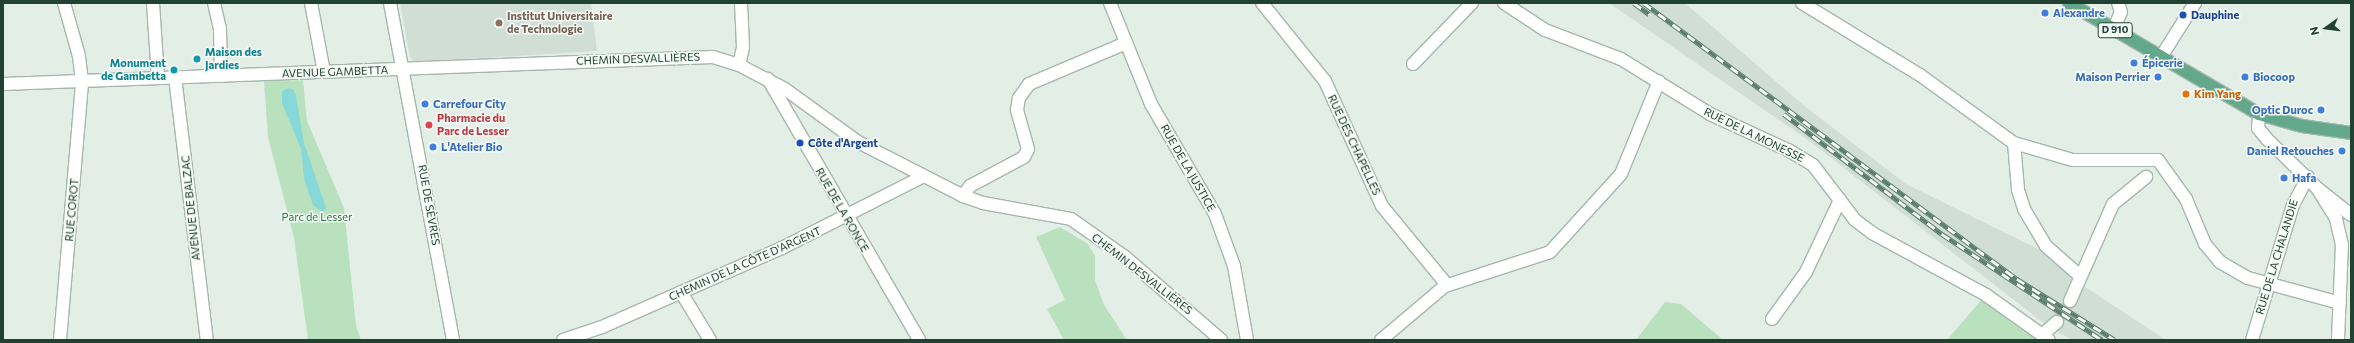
<!DOCTYPE html>
<meta charset="utf-8">
<style>
body{margin:0}
#map{position:relative;width:2354px;height:343px;overflow:hidden;background:#e3eee7;font-family:Commissioner,sans-serif}
div>[style]{position:absolute}
[style*='--x']{left:calc(var(--x)*1px);top:calc(var(--y)*1px);width:calc(var(--w)*1px);rotate:calc(var(--a)*1deg)}
.built>*{inset:0;background:#d1ded6}
.green>*{inset:0;background:#bae1be}
.water>*{inset:0;background:#86d9d8}
.minor-tunnel>*{height:12px;margin-top:-6px;transform-origin:0;background:repeating-linear-gradient(90deg,#bcccc3 0 12px,transparent 0 18px)}
.roads{filter:drop-shadow(1px 0 #a5b7ad) drop-shadow(-1px 0 #a5b7ad) drop-shadow(0 1px #a5b7ad) drop-shadow(0 -1px #a5b7ad)}
.minor>*{height:12px;margin:-6px;padding:0 6px;transform-origin:6px;border-radius:6px;background:#fff}
.secondary>*{height:12px;margin:-6px;padding:0 6px;transform-origin:6px;border-radius:6px;background:#fff}
.primary>*{height:12px;margin:-6px;padding:0 6px;transform-origin:6px;border-radius:6px;background:#63a88b}
.rail>*{height:4.5px;margin-top:-2.25px;transform-origin:0;background:repeating-linear-gradient(90deg,#f4faf6 0 9px,#5b7d6e 0 18px);box-sizing:border-box;border-block:1px solid #5b7d6e}
.dots>*{width:11px;height:11px;translate:-50% -50%;box-sizing:border-box;border:2px solid #f4faf6;border-radius:50%}
span{translate:-50% -50%;white-space:nowrap;text-align:center;line-height:1.15;-webkit-text-stroke:3px #f4faf6;paint-order:stroke}
.shield-label span{padding:1px 3px;background:#f4faf6;border:1px solid;border-radius:3px;-webkit-text-stroke-width:0}
.shield-label{font-size:10px;color:#214233;font-weight:700}
.shop-label{font-size:11px;color:#366cbe;font-weight:700}
.left{translate:0 -50%;text-align:left}
.right{translate:-100% -50%;text-align:right}
.transit-label{font-size:11px;color:#164399;font-weight:700}
.education-label{font-size:11px;color:#785e54;font-weight:700}
.culture-label{font-size:11px;color:#0d838f;font-weight:700}
.street-label{font-size:11px;color:#214233}
.food-label{font-size:11px;color:#c56008;font-weight:700}
.health-label{font-size:11px;color:#be3a42;font-weight:700}
.park-label{font-size:11px;color:#267d39}
.frame{position:absolute;inset:0;border:4px solid #214233;pointer-events:none}
.north{position:absolute;left:2306px;top:8px;width:40px;height:40px;-webkit-text-stroke:3px #f4faf6;paint-order:stroke;rotate:256deg;font-size:11px;font-weight:700;line-height:16px;text-align:center;color:#214233}
.north::after{content:'';display:block;margin:auto;width:14px;height:18px;background:#214233;clip-path:polygon(50% 0,100% 100%,50% 72%,0 100%)}
</style>
<div id="map">
<div class="built">
<i style="clip-path:polygon(400px 3px,591px 3px,597px 51px,415px 62px,410px 57px)"></i>
<i style="clip-path:polygon(1609px 3px,1685px 3px,1802px 104px,1906px 184px,2046px 253px,2082px 285px,2166px 340px,2073px 340px,2050px 328px,1808px 140px)"></i>
</div>
<div class="green">
<i style="clip-path:polygon(303px 80px,307px 121px,344px 208px,356px 326px,361px 340px,308px 340px,294px 238px,268px 137px,264px 81px)"></i>
<i style="clip-path:polygon(1060px 227px,1088px 244px,1095px 256px,1095px 280px,1104px 305px,1127px 340px,1064px 340px,1047px 309px,1065px 300px,1036px 237px)"></i>
<i style="clip-path:polygon(1983px 298px,2044px 340px,1947px 340px)"></i>
<i style="clip-path:polygon(1665px 302px,1681px 304px,1723px 340px,1636px 340px)"></i>
</div>
<div class="water">
<i style="clip-path:polygon(288px 88px,293px 89px,296px 95px,304px 143px,326px 208px,323px 213px,313px 205px,304px 179px,301px 149px,282px 103px,282px 91px)"></i>
</div>
<div class="minor-tunnel">
<i style="--x:2057;--y:322;--w:25;--a:-58"></i>
</div>
<div class="roads">
<div class="minor">
<i style="--x:153;--y:3;--w:75;--a:86.2"></i>
<i style="--x:214;--y:3;--w:26;--a:77"></i>
<i style="--x:220;--y:28;--w:48;--a:88.8"></i>
<i style="--x:311;--y:3;--w:70;--a:79.3"></i>
<i style="--x:1110;--y:3;--w:109;--a:67.9"></i>
<i style="--x:1151;--y:104;--w:127;--a:59.8"></i>
<i style="--x:1215;--y:214;--w:55;--a:69.9"></i>
<i style="--x:1234;--y:266;--w:75;--a:80"></i>
<i style="--x:1262;--y:3;--w:100;--a:51.1"></i>
<i style="--x:1325;--y:81;--w:137;--a:65.5"></i>
<i style="--x:1382;--y:206;--w:96;--a:50.5"></i>
<i style="--x:1443;--y:280;--w:6;--a:72"></i>
<i style="--x:1504;--y:3;--w:49;--a:33.4"></i>
<i style="--x:1545;--y:30;--w:81;--a:20.9"></i>
<i style="--x:1621;--y:59;--w:105;--a:31.7"></i>
<i style="--x:1710;--y:114;--w:86;--a:24.8"></i>
<i style="--x:1788;--y:150;--w:29;--a:31"></i>
<i style="--x:1813;--y:165;--w:69;--a:52.6"></i>
<i style="--x:1855;--y:220;--w:21;--a:37"></i>
<i style="--x:1872;--y:233;--w:130;--a:28.5"></i>
<i style="--x:1986;--y:295;--w:77;--a:35.5"></i>
<i style="--x:1802;--y:3;--w:138;--a:31.4"></i>
<i style="--x:1920;--y:75;--w:116;--a:35.9"></i>
<i style="--x:2014;--y:143;--w:61;--a:16.1"></i>
<i style="--x:2073;--y:160;--w:85;--a:0"></i>
<i style="--x:2158;--y:160;--w:48;--a:54.3"></i>
<i style="--x:2186;--y:199;--w:49;--a:67.1"></i>
<i style="--x:2205;--y:244;--w:23;--a:50"></i>
<i style="--x:2220;--y:262;--w:32;--a:30"></i>
<i style="--x:2248;--y:278;--w:95;--a:15.2"></i>
<i style="--x:2114;--y:29;--w:18;--a:-68"></i>
<i style="--x:2121;--y:12;--w:9;--a:-108"></i>
<i style="--x:2161;--y:57;--w:64;--a:-57.8"></i>
<i style="--x:1413;--y:64;--w:85;--a:-46"></i>
<i style="--x:739;--y:65;--w:18;--a:-77"></i>
<i style="--x:743;--y:47;--w:44;--a:-92.6"></i>
<i style="--x:175;--y:77;--w:265;--a:83.1"></i>
<i style="--x:768;--y:79;--w:302;--a:59.9"></i>
<i style="--x:3;--y:84;--w:711;--a:-2.18"></i>
<i style="--x:713;--y:57;--w:27;--a:17"></i>
<i style="--x:739;--y:65;--w:52;--a:27.6"></i>
<i style="--x:785;--y:89;--w:90;--a:36"></i>
<i style="--x:858;--y:142;--w:118;--a:27.2"></i>
<i style="--x:963;--y:196;--w:21;--a:19"></i>
<i style="--x:983;--y:203;--w:89;--a:10.3"></i>
<i style="--x:1071;--y:219;--w:66;--a:35.1"></i>
<i style="--x:1125;--y:257;--w:127;--a:40.8"></i>
<i style="--x:2259;--y:114;--w:14;--a:94"></i>
<i style="--x:2258;--y:128;--w:14;--a:51"></i>
<i style="--x:2267;--y:139;--w:70;--a:44.4"></i>
<i style="--x:2317;--y:188;--w:43;--a:38.5"></i>
<i style="--x:2014;--y:143;--w:47;--a:85.1"></i>
<i style="--x:2018;--y:190;--w:20;--a:72"></i>
<i style="--x:2024;--y:209;--w:43;--a:59.3"></i>
<i style="--x:2046;--y:246;--w:45;--a:41.4"></i>
<i style="--x:2317;--y:188;--w:36;--a:58"></i>
<i style="--x:2336;--y:219;--w:26;--a:77"></i>
<i style="--x:2342;--y:244;--w:96;--a:92.4"></i>
<i style="--x:963;--y:196;--w:12;--a:-55"></i>
<i style="--x:970;--y:186;--w:61;--a:-28.2"></i>
<i style="--x:1024;--y:157;--w:9;--a:-63"></i>
<i style="--x:1028;--y:149;--w:41;--a:-105.8"></i>
<i style="--x:1017;--y:110;--w:12;--a:-81"></i>
<i style="--x:1019;--y:98;--w:17;--a:-54"></i>
<i style="--x:1029;--y:84;--w:105;--a:-22.9"></i>
<i style="--x:681;--y:292;--w:56;--a:58.9"></i>
<i style="--x:2070;--y:301;--w:106;--a:-66.1"></i>
<i style="--x:2113;--y:204;--w:43;--a:-39.3"></i>
<i style="--x:1772;--y:319;--w:58;--a:-54.1"></i>
<i style="--x:1806;--y:272;--w:80;--a:-64.7"></i>
<i style="--x:2042;--y:335;--w:20;--a:-41"></i>
<i style="--x:60;--y:340;--w:260;--a:-85.1"></i>
<i style="--x:82;--y:81;--w:25;--a:-97"></i>
<i style="--x:79;--y:56;--w:55;--a:-105.8"></i>
<i style="--x:563;--y:340;--w:41;--a:-18.4"></i>
<i style="--x:602;--y:327;--w:197;--a:-23.7"></i>
<i style="--x:782;--y:248;--w:157;--a:-26.9"></i>
<i style="--x:1381;--y:340;--w:84;--a:-40.2"></i>
<i style="--x:1445;--y:286;--w:110;--a:-17.9"></i>
<i style="--x:1550;--y:252;--w:105;--a:-47.7"></i>
<i style="--x:1621;--y:174;--w:100;--a:-67.8"></i>
<i style="--x:2252;--y:340;--w:141;--a:-73.1"></i>
<i style="--x:2293;--y:205;--w:32;--a:-62"></i>
</div>
<div class="secondary">
<i style="--x:390;--y:3;--w:343;--a:79.4"></i>
</div>
<div class="primary">
<i style="--x:2069;--y:3;--w:220;--a:30.3"></i>
<i style="--x:2259;--y:114;--w:45;--a:15.6"></i>
<i style="--x:2302;--y:126;--w:49;--a:8.1"></i>
</div>
</div>
<div class="rail">
<i style="--x:1634;--y:3;--w:19;--a:36"></i>
<i style="--x:1644;--y:3;--w:464;--a:36.5"></i>
<i style="--x:2017;--y:279;--w:115;--a:31.9"></i>
<i style="--x:1784;--y:114;--w:198;--a:37.2"></i>
<i style="--x:1942;--y:234;--w:192;--a:33.5"></i>
</div>
<div class="dots">
<i style="left:2045px;top:13px;background:#3f7fe0"></i>
<i style="left:2183px;top:15px;background:#1a4fb4"></i>
<i style="left:499px;top:23px;background:#8d6e63"></i>
<i style="left:197px;top:59px;background:#0f9aa8"></i>
<i style="left:2134px;top:63px;background:#3f7fe0"></i>
<i style="left:174px;top:70px;background:#0f9aa8"></i>
<i style="left:2158px;top:77px;background:#3f7fe0"></i>
<i style="left:2245px;top:77px;background:#3f7fe0"></i>
<i style="left:2186px;top:94px;background:#e8710a"></i>
<i style="left:425px;top:104px;background:#3f7fe0"></i>
<i style="left:2321px;top:110px;background:#3f7fe0"></i>
<i style="left:429px;top:125px;background:#e0444e"></i>
<i style="left:800px;top:143px;background:#1a4fb4"></i>
<i style="left:433px;top:147px;background:#3f7fe0"></i>
<i style="left:2342px;top:151px;background:#3f7fe0"></i>
<i style="left:2284px;top:178px;background:#3f7fe0"></i>
</div>
<div class="shield-label">
<span style="left:2115px;top:30px">D 910</span>
</div>
<div class="shop-label">
<span class="left" style="left:2053px;top:13px">Alexandre</span>
<span class="left" style="left:2142px;top:63px">Épicerie</span>
<span class="right" style="left:2150px;top:77px">Maison Perrier</span>
<span class="left" style="left:2253px;top:77px">Biocoop</span>
<span class="left" style="left:433px;top:104px">Carrefour City</span>
<span class="right" style="left:2313px;top:110px">Optic Duroc</span>
<span class="left" style="left:441px;top:147px">L'Atelier Bio</span>
<span class="right" style="left:2334px;top:151px">Daniel Retouches</span>
<span class="left" style="left:2292px;top:178px">Hafa</span>
</div>
<div class="transit-label">
<span class="left" style="left:2191px;top:15px">Dauphine</span>
<span class="left" style="left:808px;top:143px">Côte d'Argent</span>
</div>
<div class="education-label">
<span class="left" style="left:507px;top:23px">Institut Universitaire<br>de Technologie</span>
</div>
<div class="culture-label">
<span class="left" style="left:205px;top:59px">Maison des<br>Jardies</span>
<span class="right" style="left:166px;top:70px">Monument<br>de Gambetta</span>
</div>
<div class="street-label">
<span style="left:638px;top:59px;rotate:-2deg">CHEMIN DESVALLIÈRES</span>
<span style="left:335px;top:72px;rotate:-2deg">AVENUE GAMBETTA</span>
<span style="left:1754px;top:135px;rotate:26deg">RUE DE LA MONESSE</span>
<span style="left:1354px;top:145px;rotate:65deg">RUE DES CHAPELLES</span>
<span style="left:1188px;top:168px;rotate:60deg">RUE DE LA JUSTICE</span>
<span style="left:429px;top:205px;rotate:80deg">RUE DE SÈVRES</span>
<span style="left:191px;top:208px;rotate:-96deg">AVENUE DE BALZAC</span>
<span style="left:72px;top:210px;rotate:-85deg">RUE COROT</span>
<span style="left:842px;top:210px;rotate:60deg">RUE DE LA RONCE</span>
<span style="left:2277px;top:257px;rotate:-73deg">RUE DE LA CHALANDIE</span>
<span style="left:745px;top:264px;rotate:-24deg">CHEMIN DE LA CÔTE D'ARGENT</span>
<span style="left:1142px;top:274px;rotate:38deg">CHEMIN DESVALLIÈRES</span>
</div>
<div class="food-label">
<span class="left" style="left:2194px;top:94px">Kim Yang</span>
</div>
<div class="health-label">
<span class="left" style="left:437px;top:125px">Pharmacie du<br>Parc de Lesser</span>
</div>
<div class="park-label">
<span style="left:317px;top:217px">Parc de Lesser</span>
</div>
<div class="frame"></div>
<div class="north">N</div>
</div>
